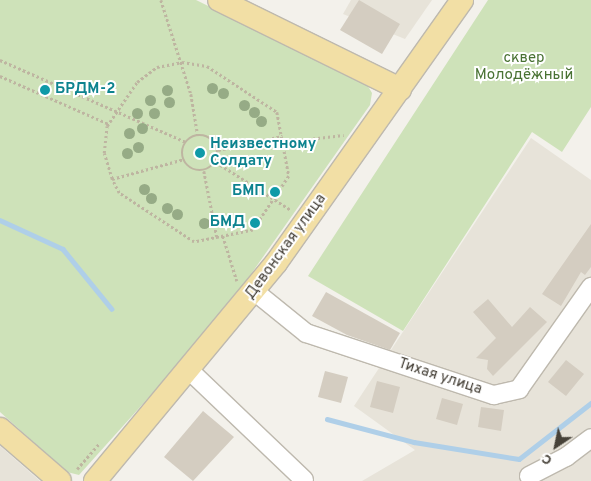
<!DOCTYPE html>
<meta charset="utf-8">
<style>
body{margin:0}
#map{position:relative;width:591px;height:481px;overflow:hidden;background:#f3f1eb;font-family:Overpass,sans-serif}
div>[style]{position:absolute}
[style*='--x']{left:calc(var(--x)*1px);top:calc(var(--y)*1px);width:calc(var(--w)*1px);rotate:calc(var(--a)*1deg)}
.residential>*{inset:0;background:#e7e3d9}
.green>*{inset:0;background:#cee2b9}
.stream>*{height:4.5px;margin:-2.25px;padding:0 2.25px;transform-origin:2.25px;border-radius:2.25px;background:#afcfe8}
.building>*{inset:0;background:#d4cdc1}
.path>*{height:2.5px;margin-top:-1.25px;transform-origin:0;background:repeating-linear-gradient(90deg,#beb5a1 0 2.5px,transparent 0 5px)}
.path>.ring{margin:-1.25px;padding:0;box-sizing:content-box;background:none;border:2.5px solid #beb5a1;border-radius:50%}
.roads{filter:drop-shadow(1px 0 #beb9ae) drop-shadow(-1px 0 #beb9ae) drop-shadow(0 1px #beb9ae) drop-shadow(0 -1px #beb9ae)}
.minor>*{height:18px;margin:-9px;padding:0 9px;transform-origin:9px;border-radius:9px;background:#fff}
.major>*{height:22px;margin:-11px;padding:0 11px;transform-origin:11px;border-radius:11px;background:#f2dfa5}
.trees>*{width:11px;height:11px;margin:-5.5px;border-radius:50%;background:#96ab86}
.dots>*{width:14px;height:14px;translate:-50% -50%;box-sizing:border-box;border:2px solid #fff;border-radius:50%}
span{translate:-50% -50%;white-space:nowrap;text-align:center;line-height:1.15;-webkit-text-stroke:4px #fff;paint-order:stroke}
.park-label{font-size:15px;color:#497233}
.culture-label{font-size:15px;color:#0d838f;font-weight:700}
.left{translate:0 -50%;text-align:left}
.right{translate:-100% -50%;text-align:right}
.street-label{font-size:15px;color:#474239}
.north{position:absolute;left:531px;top:421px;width:50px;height:50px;-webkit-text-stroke:4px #fff;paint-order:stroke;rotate:214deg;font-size:14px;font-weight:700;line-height:20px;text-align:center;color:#474239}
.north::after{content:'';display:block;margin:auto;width:18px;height:22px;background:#474239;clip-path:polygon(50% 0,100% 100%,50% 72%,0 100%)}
</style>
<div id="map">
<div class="residential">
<i style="clip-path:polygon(351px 0,432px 0,405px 39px,343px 14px)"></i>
<i style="clip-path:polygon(531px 138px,591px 180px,591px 481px,362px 481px,415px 450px,354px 406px)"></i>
<i style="clip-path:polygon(0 446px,40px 481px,0 481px)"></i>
</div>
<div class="green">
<i style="clip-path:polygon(0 0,196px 0,366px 83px,372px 93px,370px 105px,220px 318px,79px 475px,67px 472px,0 412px)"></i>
<i style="clip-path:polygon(488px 0,591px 0,591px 107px,562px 152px,532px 132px,403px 331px,308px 276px)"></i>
</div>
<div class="stream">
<i style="--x:0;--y:220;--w:69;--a:24.7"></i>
<i style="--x:63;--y:249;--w:77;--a:50.8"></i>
<i style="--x:327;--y:419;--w:90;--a:14.8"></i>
<i style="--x:414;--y:442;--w:106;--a:9.2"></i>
<i style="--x:519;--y:459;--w:91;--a:-37.9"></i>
</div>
<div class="building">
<i style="clip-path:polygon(359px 0,400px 24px,382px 54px,340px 30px)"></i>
<i style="clip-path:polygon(591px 224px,591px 267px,585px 275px,581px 272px,561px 306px,542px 294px)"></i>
<i style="clip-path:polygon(326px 292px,400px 333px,390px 350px,347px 335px,312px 316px)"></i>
<i style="clip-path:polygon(488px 299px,512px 327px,530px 307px,547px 322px,493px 376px,487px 369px,488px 360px,476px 358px,496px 338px,473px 312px)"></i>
<i style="clip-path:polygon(566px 360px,584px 374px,566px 396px,548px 382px)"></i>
<i style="clip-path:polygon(325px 371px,348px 377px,341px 403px,318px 397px)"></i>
<i style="clip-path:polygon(377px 381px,400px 387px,393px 413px,370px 407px)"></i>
<i style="clip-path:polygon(442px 398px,463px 404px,457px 425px,436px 419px)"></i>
<i style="clip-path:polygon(481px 407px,504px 410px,501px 431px,478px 427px)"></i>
<i style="clip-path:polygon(203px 411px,234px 437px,193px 481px,164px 457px)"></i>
</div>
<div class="path">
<i style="--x:161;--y:0;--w:99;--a:72.3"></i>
<i style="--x:191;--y:94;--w:43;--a:80.5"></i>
<i style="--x:0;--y:60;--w:203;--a:23.8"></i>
<i style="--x:182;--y:62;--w:25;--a:9"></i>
<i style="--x:207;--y:66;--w:84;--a:33.3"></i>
<i style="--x:277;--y:112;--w:65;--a:79.4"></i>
<i style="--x:289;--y:176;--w:65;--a:123.7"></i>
<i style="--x:253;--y:230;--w:60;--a:168.5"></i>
<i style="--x:194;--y:242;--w:90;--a:-146.8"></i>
<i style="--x:119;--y:193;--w:16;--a:-117"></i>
<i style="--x:112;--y:179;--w:27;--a:-107"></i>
<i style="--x:104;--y:153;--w:27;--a:-84"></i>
<i style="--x:107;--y:126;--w:53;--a:-55.7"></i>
<i style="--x:137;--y:82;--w:25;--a:-37"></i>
<i style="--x:157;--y:67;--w:25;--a:-11"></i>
<i style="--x:0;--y:76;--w:119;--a:23.8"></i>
<i class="ring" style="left:182px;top:135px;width:33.5px;height:33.5px"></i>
<i style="--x:283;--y:142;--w:61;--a:-6.5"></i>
<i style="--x:218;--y:150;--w:66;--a:-12.3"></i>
<i style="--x:216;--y:162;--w:89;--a:32.6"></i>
<i style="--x:204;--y:171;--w:67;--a:78.9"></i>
<i style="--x:112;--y:179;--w:75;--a:-15.5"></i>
<i style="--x:223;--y:236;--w:47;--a:72.7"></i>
<i style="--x:77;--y:469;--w:35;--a:-49"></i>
</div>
<div class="roads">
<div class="minor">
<i style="--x:254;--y:291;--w:67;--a:38.9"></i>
<i style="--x:306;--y:333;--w:198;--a:18.3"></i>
<i style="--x:494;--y:395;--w:26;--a:-13"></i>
<i style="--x:519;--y:389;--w:125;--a:-54.8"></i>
<i style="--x:189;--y:370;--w:159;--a:43.7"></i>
<i style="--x:529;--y:476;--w:42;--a:-27.2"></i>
<i style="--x:566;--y:457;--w:31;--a:-37"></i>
</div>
<div class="major">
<i style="--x:219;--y:0;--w:202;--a:26.2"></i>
<i style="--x:0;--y:429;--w:79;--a:40.9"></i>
<i style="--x:95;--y:481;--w:283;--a:-50.3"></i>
<i style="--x:276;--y:263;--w:322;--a:-54.7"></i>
</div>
</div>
<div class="trees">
<i style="left:212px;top:88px"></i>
<i style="left:167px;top:90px"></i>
<i style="left:223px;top:93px"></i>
<i style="left:150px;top:100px"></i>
<i style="left:169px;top:102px"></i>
<i style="left:244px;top:105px"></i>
<i style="left:254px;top:112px"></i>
<i style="left:137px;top:113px"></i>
<i style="left:154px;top:113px"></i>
<i style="left:261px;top:121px"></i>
<i style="left:142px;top:128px"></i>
<i style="left:129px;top:133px"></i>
<i style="left:138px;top:147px"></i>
<i style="left:127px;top:153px"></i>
<i style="left:144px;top:189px"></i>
<i style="left:151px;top:198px"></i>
<i style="left:167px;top:208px"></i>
<i style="left:177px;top:214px"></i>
<i style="left:204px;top:223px"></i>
</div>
<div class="dots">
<i style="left:45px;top:90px;background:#0f9aa8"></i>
<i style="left:200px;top:153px;background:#0f9aa8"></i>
<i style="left:275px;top:192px;background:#0f9aa8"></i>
<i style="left:255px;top:223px;background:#0f9aa8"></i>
</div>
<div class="park-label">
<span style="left:524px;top:67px">сквер<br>Молодёжный</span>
</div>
<div class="culture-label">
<span class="left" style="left:55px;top:90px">БРДМ-2</span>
<span class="left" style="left:210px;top:153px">Неизвестному<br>Солдату</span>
<span class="right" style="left:265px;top:192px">БМП</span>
<span class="right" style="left:245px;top:223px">БМД</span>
</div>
<div class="street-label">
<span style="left:286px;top:247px;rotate:-54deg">Девонская улица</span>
<span style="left:440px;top:377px;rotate:18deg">Тихая улица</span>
</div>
<div class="north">С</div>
</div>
